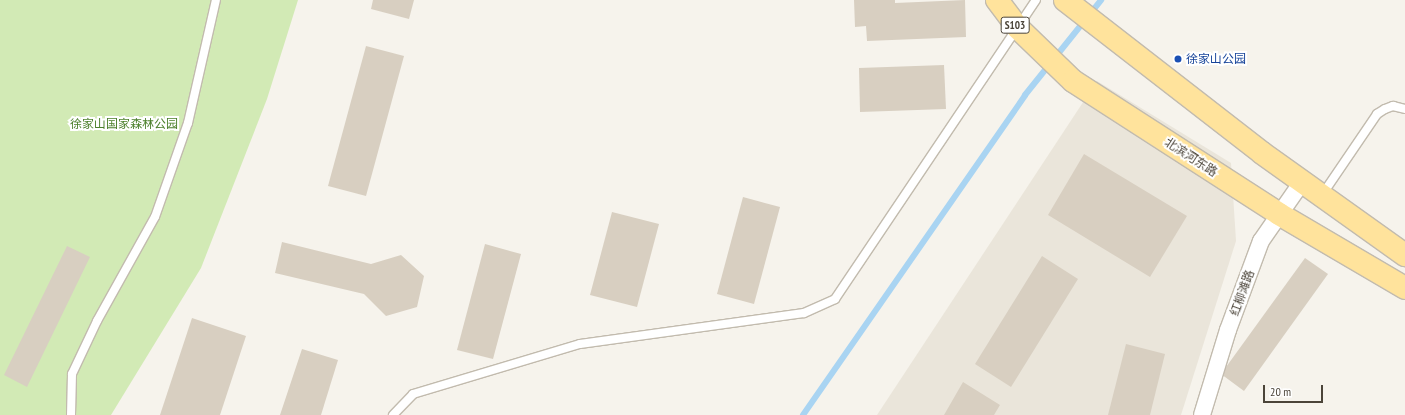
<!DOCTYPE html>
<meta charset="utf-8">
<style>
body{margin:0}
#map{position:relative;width:1405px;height:415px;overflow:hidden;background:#f6f3ec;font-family:"PT Sans Narrow","Noto Sans SC",sans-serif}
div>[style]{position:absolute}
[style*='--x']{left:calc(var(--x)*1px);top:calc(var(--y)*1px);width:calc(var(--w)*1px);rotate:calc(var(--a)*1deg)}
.residential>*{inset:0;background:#eae5da}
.green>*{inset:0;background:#d2eab5}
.stream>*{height:6px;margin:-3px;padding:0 3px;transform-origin:3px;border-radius:3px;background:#a9d4f2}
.building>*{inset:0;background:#d8cfc1}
.roads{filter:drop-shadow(1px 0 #c2bbae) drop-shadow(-1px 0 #c2bbae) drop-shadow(0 1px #c2bbae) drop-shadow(0 -1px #c2bbae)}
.service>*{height:8px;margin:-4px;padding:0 4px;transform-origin:4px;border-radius:4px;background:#fff}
.minor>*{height:16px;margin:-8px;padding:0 8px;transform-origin:8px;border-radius:8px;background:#fff}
.primary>*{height:22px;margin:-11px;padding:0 11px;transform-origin:11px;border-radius:11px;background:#ffe39c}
.dots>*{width:11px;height:11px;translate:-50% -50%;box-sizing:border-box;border:2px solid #fff;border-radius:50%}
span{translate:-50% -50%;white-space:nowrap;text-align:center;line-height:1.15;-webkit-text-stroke:4px #fff;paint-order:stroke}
.shield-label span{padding:1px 3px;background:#fff;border:1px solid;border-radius:3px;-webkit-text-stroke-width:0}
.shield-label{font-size:11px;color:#4b4439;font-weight:700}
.transit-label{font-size:12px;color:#164399}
.left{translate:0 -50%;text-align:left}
.park-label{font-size:12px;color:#4a7f2a}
.street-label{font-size:12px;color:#4b4439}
.scale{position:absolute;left:1263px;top:385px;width:60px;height:18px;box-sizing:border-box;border:2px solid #4b4439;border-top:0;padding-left:5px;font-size:12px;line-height:14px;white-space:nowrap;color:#4b4439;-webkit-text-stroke:3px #fff;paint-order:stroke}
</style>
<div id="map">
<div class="residential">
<i style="clip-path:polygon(1097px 81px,1231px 163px,1236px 241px,1181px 415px,877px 415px)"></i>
</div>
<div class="green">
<i style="clip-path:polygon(0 0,298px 0,267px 99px,201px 268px,111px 415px,0 415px)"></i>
</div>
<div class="stream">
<i style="--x:803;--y:415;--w:389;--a:-55.2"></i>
<i style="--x:1025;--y:95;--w:122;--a:-51.3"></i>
</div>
<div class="building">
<i style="clip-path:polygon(373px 0,414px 0,409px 19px,371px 9px)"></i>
<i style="clip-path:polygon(854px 0,895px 0,895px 3px,965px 0,966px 37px,867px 41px,866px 26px,855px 27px)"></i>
<i style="clip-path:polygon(366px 46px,404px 56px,366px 196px,328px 186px)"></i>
<i style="clip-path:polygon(944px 65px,946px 109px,860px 112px,859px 68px)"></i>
<i style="clip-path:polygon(1084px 154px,1187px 216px,1150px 277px,1048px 215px)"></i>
<i style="clip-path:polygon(743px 197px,780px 207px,754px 304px,717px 294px)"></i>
<i style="clip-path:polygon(612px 212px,659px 224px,637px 307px,590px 295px)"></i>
<i style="clip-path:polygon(282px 242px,371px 264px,401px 255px,424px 276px,417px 307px,386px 316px,364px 294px,275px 273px)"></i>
<i style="clip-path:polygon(485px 244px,521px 254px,493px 359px,457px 350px)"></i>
<i style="clip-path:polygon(67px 246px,90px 257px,27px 387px,4px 375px)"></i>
<i style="clip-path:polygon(1042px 256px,1078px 279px,1011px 387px,975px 364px)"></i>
<i style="clip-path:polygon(1305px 258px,1328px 274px,1244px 391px,1221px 374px)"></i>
<i style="clip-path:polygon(192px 318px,246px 336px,220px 415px,160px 415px)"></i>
<i style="clip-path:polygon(1126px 344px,1165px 354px,1150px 415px,1108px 415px)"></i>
<i style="clip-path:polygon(302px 349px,338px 360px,321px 415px,280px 415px)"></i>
<i style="clip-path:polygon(963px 382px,1000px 405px,994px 415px,944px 415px)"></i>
</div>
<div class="roads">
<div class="service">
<i style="--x:1322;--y:195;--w:98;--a:-55.8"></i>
<i style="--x:1377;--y:114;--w:9;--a:-32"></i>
<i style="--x:1385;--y:109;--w:9;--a:-21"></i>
<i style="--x:1393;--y:106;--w:12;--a:14"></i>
<i style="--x:71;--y:415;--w:41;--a:-88.6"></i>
<i style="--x:72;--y:374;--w:59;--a:-64.7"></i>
<i style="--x:97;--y:321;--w:119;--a:-60.9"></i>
<i style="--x:155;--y:217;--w:100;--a:-70.7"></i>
<i style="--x:188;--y:123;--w:126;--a:-77.2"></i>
<i style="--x:393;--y:415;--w:29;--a:-46"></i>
<i style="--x:413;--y:394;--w:174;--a:-16.7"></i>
<i style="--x:580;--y:344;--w:226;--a:-7.9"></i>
<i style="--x:804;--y:313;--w:34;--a:-24"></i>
<i style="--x:835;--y:299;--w:360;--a:-56.1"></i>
</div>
<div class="minor">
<i style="--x:1202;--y:415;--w:89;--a:-73"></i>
<i style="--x:1228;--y:330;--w:95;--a:-69.7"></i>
<i style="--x:1261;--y:241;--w:72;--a:-55.2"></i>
</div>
<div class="primary">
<i style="--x:997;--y:0;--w:34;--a:53"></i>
<i style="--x:1017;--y:27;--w:78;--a:44"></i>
<i style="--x:1073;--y:81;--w:245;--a:32.8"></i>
<i style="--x:1279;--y:214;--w:146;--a:30.4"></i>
<i style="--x:1065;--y:0;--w:249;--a:37.8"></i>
<i style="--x:1262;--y:153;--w:176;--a:35.5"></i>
</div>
</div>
<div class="dots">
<i style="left:1178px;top:59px;background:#1a4fb4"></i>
</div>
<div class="shield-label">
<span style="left:1015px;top:25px">S103</span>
</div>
<div class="transit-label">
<span class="left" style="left:1186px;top:59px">徐家山公园</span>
</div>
<div class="park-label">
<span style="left:124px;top:124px">徐家山国家森林公园</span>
</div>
<div class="street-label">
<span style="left:1191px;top:157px;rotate:33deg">北滨河东路</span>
<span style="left:1242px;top:293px;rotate:-70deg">红柳滩路</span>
</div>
<div class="scale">20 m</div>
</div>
